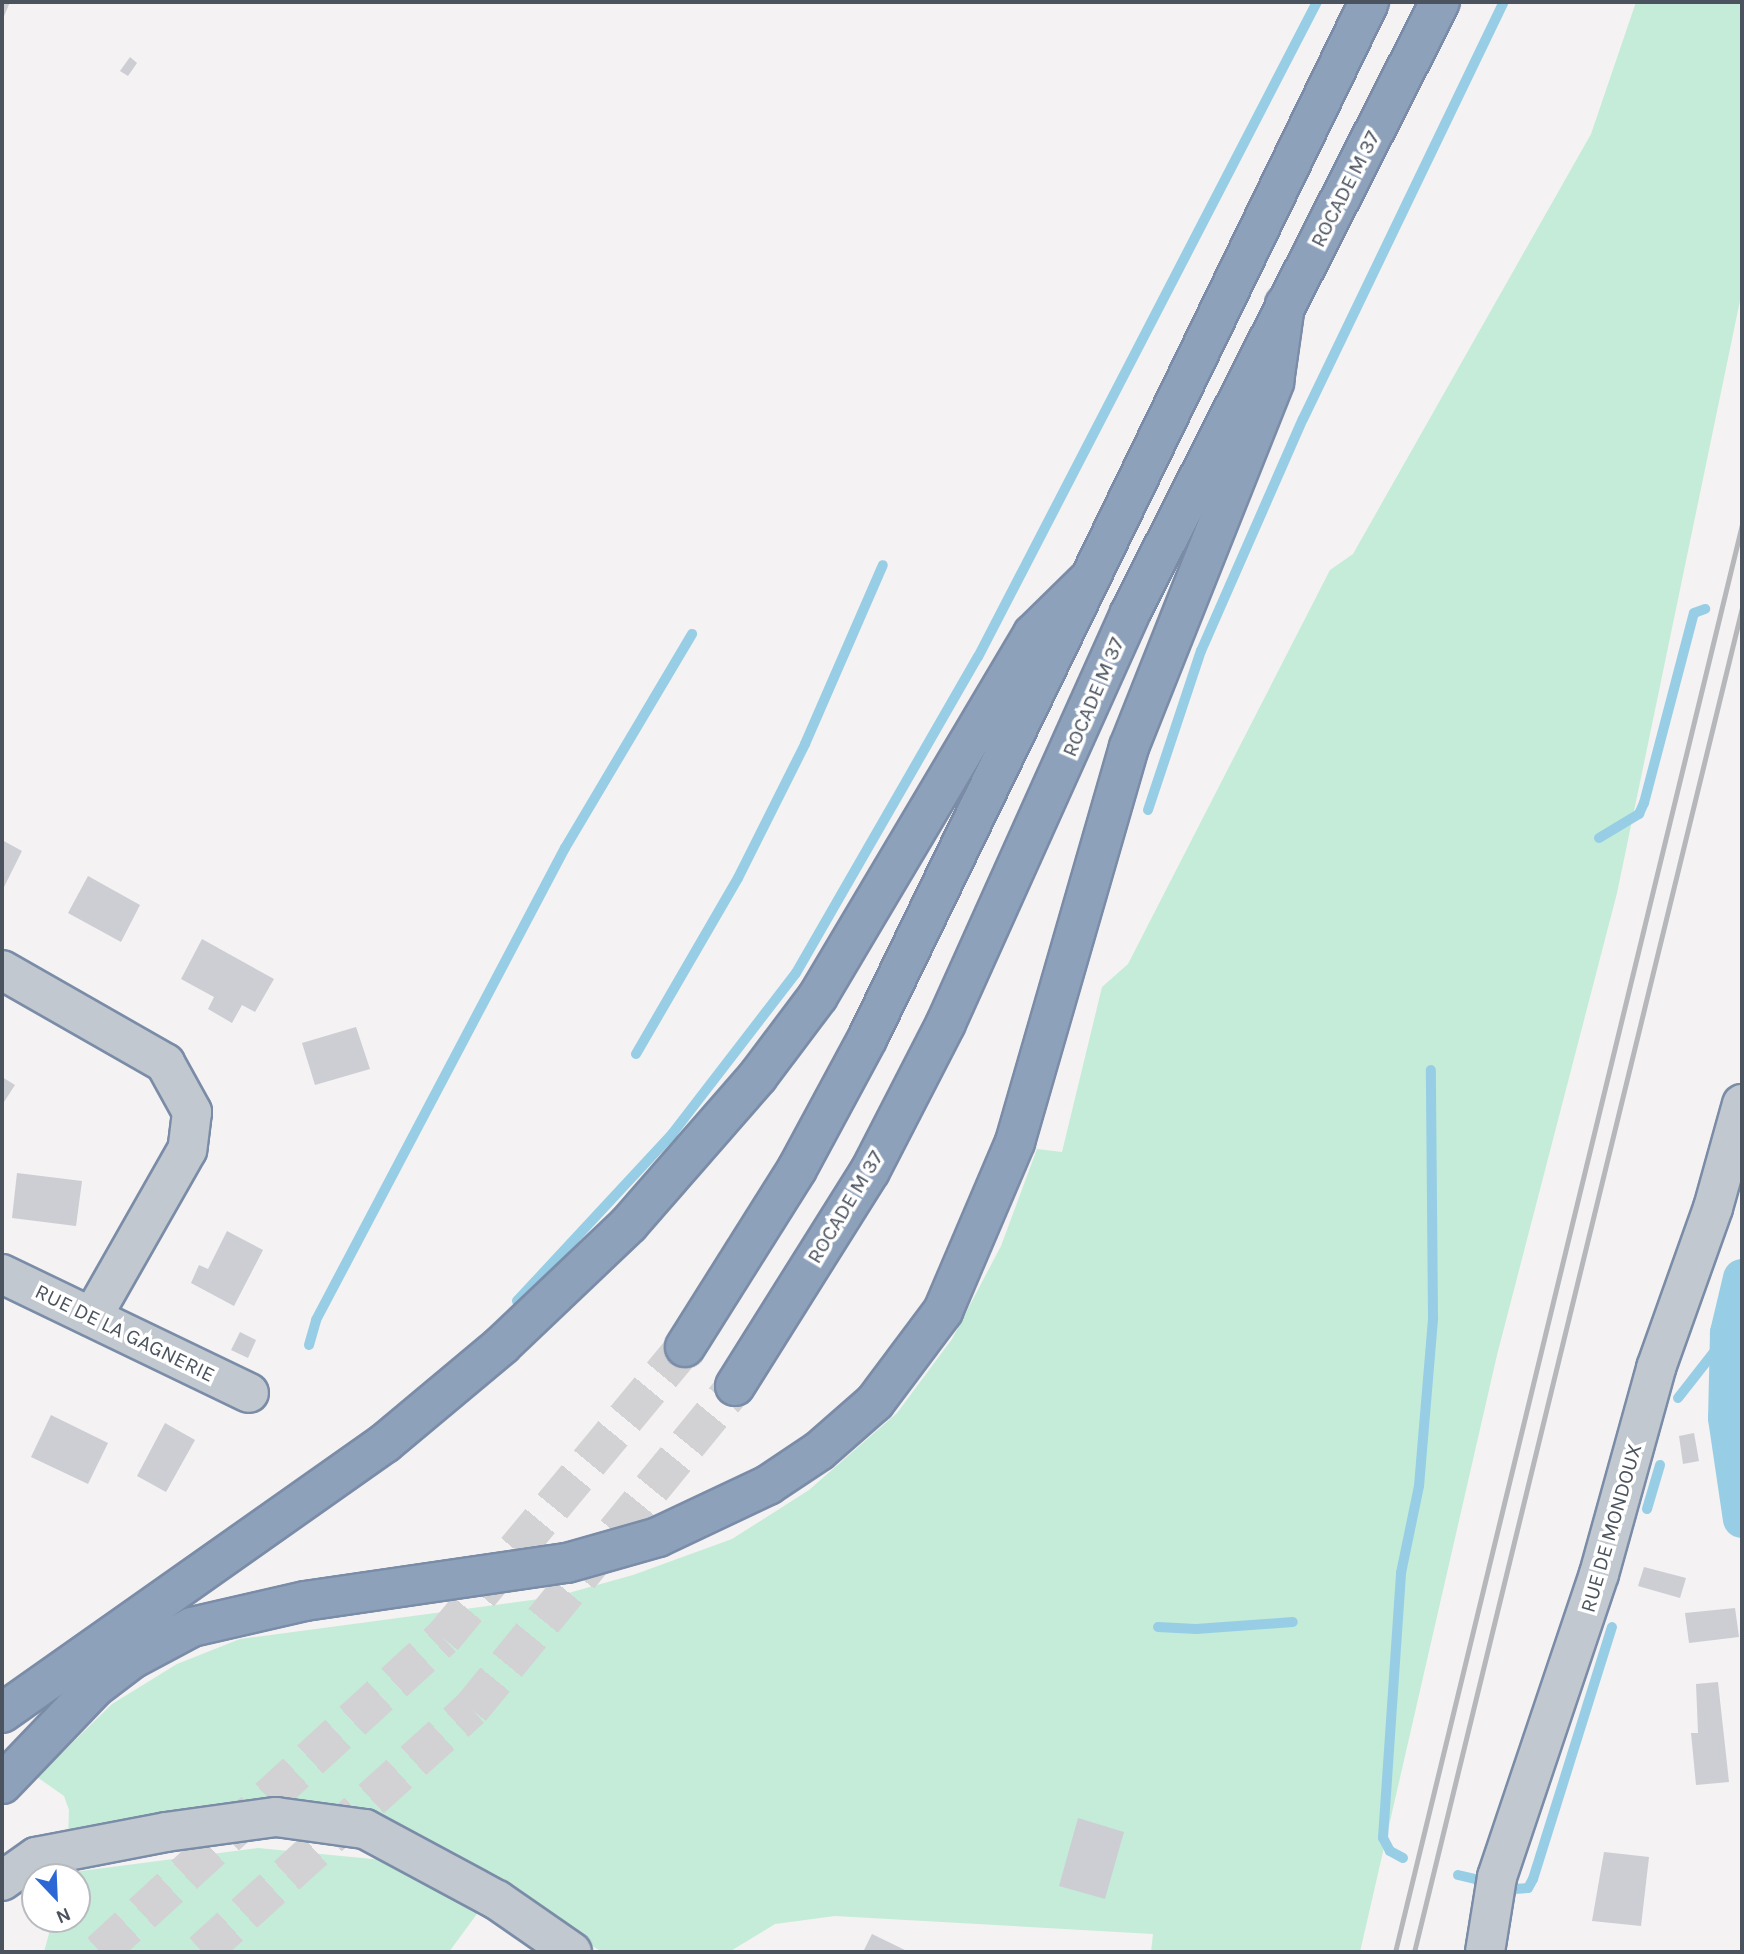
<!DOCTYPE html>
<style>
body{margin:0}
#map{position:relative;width:1744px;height:1954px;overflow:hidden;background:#f4f2f2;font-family:Karla,sans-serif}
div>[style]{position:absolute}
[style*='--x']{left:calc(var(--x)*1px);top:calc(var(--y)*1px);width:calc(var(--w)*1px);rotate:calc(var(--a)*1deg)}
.green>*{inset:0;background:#c5ecd8}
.stream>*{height:10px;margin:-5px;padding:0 5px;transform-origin:5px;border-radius:5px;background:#97cee5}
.canal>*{height:38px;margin:-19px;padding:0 19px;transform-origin:19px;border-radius:19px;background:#97cee5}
.building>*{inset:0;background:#ccced4}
.highway-tunnel>*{height:38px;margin-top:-19px;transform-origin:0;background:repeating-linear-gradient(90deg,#d2d2d4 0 38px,transparent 0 57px)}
.roads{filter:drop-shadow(2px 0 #7a8ca7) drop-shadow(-2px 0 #7a8ca7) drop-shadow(0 2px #7a8ca7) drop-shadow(0 -2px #7a8ca7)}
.minor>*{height:38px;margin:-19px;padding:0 19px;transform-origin:19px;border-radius:19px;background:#c1c8cf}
.highway>*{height:38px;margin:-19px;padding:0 19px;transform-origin:19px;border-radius:19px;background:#8ea1bb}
.rail>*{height:5px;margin:-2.5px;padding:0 2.5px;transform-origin:2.5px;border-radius:2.5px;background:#b5b7bb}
span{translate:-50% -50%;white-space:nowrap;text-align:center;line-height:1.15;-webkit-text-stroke:7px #fff;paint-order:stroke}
.street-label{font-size:21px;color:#4b535e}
.frame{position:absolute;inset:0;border:4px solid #4b535e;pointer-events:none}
.north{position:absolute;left:21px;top:1863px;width:70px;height:70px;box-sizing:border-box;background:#fff;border:2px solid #b7babf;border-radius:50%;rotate:157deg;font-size:19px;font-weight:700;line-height:28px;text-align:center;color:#4b535e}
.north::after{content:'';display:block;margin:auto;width:24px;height:32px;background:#2b67d5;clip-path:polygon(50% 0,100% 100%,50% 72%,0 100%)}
</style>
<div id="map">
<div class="green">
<i style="clip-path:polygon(1636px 2px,1742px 2px,1742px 291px,1617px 893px,1497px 1355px,1360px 1952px,1151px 1952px,1153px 1934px,835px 1916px,775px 1924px,729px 1952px,602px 1952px,413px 1835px,68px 1839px,69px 1810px,64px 1796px,37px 1777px,112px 1704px,177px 1664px,240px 1639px,554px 1597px,633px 1575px,732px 1539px,809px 1490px,897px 1413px,952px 1339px,1001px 1246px,1037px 1149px,1062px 1152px,1102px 987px,1128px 964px,1330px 570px,1353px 554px,1591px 134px)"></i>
<i style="clip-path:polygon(258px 1848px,383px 1860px,482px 1907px,449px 1952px,44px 1952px,53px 1919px,77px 1919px,77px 1877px,58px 1874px)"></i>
</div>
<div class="stream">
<i style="--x:1148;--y:810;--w:168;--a:-71.6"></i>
<i style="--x:1201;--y:651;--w:253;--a:-66.3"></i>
<i style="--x:1303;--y:419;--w:463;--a:-64.3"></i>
<i style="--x:1599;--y:838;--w:47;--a:-31"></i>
<i style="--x:1639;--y:814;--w:12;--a:-66"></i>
<i style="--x:1644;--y:803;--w:196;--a:-75.3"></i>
<i style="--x:1694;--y:613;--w:12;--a:-20"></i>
<i style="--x:636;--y:1054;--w:203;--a:-59.9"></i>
<i style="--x:738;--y:878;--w:150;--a:-63.4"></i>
<i style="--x:805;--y:744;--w:195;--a:-66.5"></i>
<i style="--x:517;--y:1301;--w:228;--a:-47.1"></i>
<i style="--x:672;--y:1134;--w:203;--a:-52.4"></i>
<i style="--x:796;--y:973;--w:365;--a:-60.1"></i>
<i style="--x:978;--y:657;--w:738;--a:-62.64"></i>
<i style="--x:309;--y:1345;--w:26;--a:-74"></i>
<i style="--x:316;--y:1320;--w:534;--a:-62.19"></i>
<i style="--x:565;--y:848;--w:249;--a:-59.3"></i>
<i style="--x:1678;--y:1398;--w:83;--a:-51.9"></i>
<i style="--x:1647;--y:1509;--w:46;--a:-73.5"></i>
<i style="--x:1158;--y:1627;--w:38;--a:3"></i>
<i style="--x:1196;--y:1629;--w:97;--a:-4.1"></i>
<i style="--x:1403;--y:1858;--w:15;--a:-152"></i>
<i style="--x:1390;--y:1851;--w:15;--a:-118"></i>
<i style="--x:1383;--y:1838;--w:266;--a:-86.1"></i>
<i style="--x:1401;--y:1573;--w:89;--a:-78.3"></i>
<i style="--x:1419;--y:1486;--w:169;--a:-85.2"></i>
<i style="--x:1433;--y:1318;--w:248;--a:-90.5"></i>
<i style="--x:1458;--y:1875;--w:27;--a:13"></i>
<i style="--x:1514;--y:1889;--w:14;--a:-4"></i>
<i style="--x:1528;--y:1888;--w:10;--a:-61"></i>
<i style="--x:1533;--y:1879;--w:264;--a:-72.6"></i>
</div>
<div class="canal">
<i style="--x:1742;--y:1278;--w:57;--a:103.3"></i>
<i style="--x:1729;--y:1333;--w:85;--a:91.3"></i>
<i style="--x:1727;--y:1418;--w:102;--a:81.6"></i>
</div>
<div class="building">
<i style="clip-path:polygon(2px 2px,10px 2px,2px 21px)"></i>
<i style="clip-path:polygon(130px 57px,137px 63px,128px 76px,120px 71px)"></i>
<i style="clip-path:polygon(2px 840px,22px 851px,2px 891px)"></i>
<i style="clip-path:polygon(88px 876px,140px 905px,121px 942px,68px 913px)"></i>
<i style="clip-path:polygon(202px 939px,274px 979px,255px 1012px,242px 1005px,232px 1023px,208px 1009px,214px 997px,181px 979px)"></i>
<i style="clip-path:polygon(356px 1027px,370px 1069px,315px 1085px,302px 1043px)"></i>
<i style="clip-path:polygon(2px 1077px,15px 1085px,2px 1105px)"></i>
<i style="clip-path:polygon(17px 1173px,82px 1181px,76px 1226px,12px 1218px)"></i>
<i style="clip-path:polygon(227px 1231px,263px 1250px,234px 1306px,191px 1283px,199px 1265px,208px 1269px)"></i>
<i style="clip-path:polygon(240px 1332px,256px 1340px,248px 1358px,231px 1350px)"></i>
<i style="clip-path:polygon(51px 1415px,108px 1443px,88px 1484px,31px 1457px)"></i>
<i style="clip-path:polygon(165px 1423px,195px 1440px,166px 1492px,137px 1476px)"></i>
<i style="clip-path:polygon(1694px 1433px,1699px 1461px,1683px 1464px,1679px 1436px)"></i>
<i style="clip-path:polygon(1644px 1567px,1686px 1578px,1680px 1598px,1638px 1586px)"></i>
<i style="clip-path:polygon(1735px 1608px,1739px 1637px,1689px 1643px,1685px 1613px)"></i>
<i style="clip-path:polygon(1718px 1682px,1729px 1782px,1696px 1785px,1691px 1733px,1698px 1733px,1696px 1684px)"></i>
<i style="clip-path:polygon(1078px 1818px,1124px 1832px,1105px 1899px,1059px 1886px)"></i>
<i style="clip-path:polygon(1604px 1852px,1649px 1857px,1641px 1926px,1592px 1921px)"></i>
<i style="clip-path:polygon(872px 1934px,909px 1952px,863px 1952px)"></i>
</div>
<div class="highway-tunnel">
<i style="--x:100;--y:1952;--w:465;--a:-42.5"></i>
<i style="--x:443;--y:1638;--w:378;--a:-50.3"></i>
<i style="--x:202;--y:1952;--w:363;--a:-42.1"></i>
<i style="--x:471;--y:1709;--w:417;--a:-50.7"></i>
</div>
<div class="roads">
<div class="minor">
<i style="--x:2;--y:970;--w:188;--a:29.7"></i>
<i style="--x:165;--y:1063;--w:56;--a:61.1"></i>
<i style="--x:192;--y:1112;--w:38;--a:97"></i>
<i style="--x:187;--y:1150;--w:192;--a:119.6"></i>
<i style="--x:2;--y:1274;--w:274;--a:25.7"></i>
<i style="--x:2;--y:1881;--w:42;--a:-35.2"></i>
<i style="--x:36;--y:1857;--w:132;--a:-10.9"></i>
<i style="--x:166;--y:1832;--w:111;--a:-7.8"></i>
<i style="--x:276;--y:1817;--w:90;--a:7.7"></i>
<i style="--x:365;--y:1829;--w:150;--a:28.3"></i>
<i style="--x:497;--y:1900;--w:91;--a:34.7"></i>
<i style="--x:1485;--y:1952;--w:76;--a:-80.9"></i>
<i style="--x:1497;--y:1877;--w:320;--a:-71.4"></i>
<i style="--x:1599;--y:1574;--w:214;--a:-74.5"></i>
<i style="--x:1656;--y:1368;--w:170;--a:-70.4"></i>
<i style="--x:1713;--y:1208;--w:108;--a:-74.4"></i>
</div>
<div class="highway">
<i style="--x:685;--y:1347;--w:210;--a:-57.8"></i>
<i style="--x:797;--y:1169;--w:150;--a:-61.7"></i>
<i style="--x:868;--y:1037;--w:1150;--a:-64.17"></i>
<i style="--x:735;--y:1386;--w:254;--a:-57.9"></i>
<i style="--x:870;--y:1171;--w:166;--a:-62.8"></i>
<i style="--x:946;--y:1023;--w:449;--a:-65.8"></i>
<i style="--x:1130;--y:613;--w:685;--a:-63.1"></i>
<i style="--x:2;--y:1713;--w:469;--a:-35.2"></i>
<i style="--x:385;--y:1443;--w:153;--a:-39.9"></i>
<i style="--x:502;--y:1345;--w:175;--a:-43.6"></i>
<i style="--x:629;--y:1224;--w:196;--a:-48.9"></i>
<i style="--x:758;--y:1076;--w:100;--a:-53.1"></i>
<i style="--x:818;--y:996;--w:421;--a:-59.3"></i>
<i style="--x:1033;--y:634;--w:78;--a:-44.5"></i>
<i style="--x:2;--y:1784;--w:133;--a:-46.2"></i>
<i style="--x:94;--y:1688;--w:48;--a:-37.3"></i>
<i style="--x:132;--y:1659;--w:68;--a:-28.1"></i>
<i style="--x:192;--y:1627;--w:116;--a:-13"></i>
<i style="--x:305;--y:1601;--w:265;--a:-8.3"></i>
<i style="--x:567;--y:1563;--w:95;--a:-15.9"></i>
<i style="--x:658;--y:1537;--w:122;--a:-25.3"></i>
<i style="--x:768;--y:1485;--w:61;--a:-33.7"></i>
<i style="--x:819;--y:1451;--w:74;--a:-41.2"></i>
<i style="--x:875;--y:1402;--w:114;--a:-53.2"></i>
<i style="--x:943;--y:1311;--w:184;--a:-66.9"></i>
<i style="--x:1015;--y:1142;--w:411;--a:-73.9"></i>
<i style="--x:1129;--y:747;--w:393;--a:-68.3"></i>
<i style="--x:1274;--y:382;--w:78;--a:-81.9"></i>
</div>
</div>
<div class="rail">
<i style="--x:1395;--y:1952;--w:1470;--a:-76.34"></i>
<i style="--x:1414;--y:1952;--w:1383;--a:-76.29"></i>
</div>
<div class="street-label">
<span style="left:1345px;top:189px;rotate:-63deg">ROCADE M 37</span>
<span style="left:1093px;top:697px;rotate:-67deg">ROCADE M 37</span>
<span style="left:845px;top:1207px;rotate:-59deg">ROCADE M 37</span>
<span style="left:125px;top:1333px;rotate:26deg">RUE DE LA GAGNERIE</span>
<span style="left:1611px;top:1528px;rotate:-74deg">RUE DE MONDOUX</span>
</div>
<div class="frame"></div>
<div class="north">N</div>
</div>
